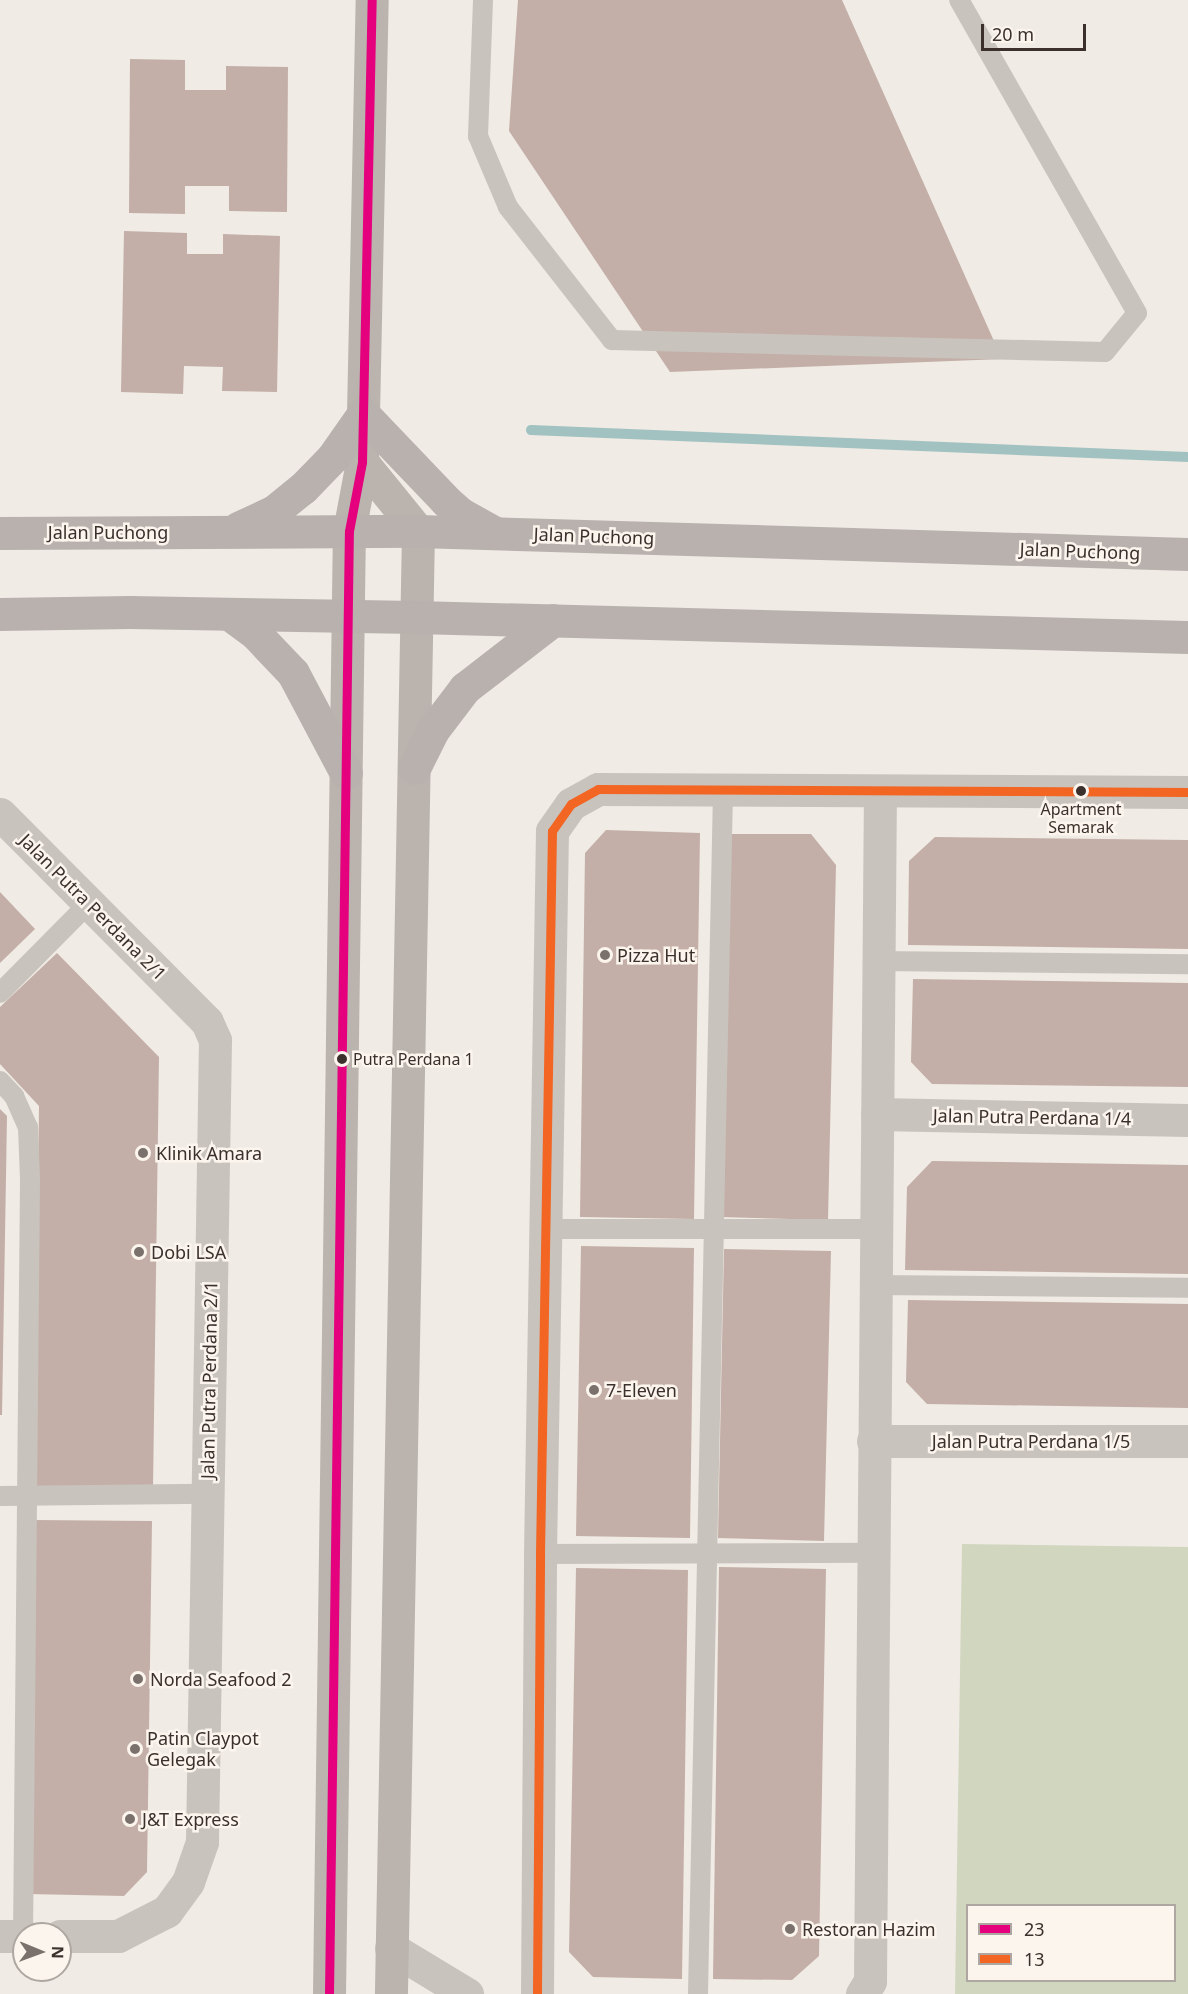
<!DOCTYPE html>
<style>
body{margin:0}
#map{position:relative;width:1188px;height:1994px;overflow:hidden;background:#f0ebe5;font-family:"Noto Sans",sans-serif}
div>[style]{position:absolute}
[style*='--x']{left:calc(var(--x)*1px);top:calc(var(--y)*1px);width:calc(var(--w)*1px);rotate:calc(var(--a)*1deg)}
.green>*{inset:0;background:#d1d6bf}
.stream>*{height:10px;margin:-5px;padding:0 5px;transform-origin:5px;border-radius:5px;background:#a1c2c1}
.building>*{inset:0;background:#c3afa7}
.lane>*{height:20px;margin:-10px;padding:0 10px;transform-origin:10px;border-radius:10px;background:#c9c3be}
.street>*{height:33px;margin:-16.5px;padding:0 16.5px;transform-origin:16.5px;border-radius:16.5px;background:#c9c3be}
.secondary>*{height:33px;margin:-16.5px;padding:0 16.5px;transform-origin:16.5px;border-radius:16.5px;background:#bab3ae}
.primary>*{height:33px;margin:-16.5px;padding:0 16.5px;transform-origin:16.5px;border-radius:16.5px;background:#b8b1ad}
.bus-1>*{height:9px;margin:-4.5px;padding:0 4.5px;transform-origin:4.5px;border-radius:4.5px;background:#e5007d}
.bus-2>*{height:9px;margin:-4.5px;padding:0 4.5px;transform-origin:4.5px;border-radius:4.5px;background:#f26522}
.dots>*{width:16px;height:16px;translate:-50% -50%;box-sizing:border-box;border:3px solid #fbf5ee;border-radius:50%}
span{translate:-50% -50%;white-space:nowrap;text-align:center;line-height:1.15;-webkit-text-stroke:5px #fbf5ee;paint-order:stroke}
.bus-label{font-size:16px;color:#3b302b}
.left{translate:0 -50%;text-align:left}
.street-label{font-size:18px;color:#3b302b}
.poi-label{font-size:18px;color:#3b302b}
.legend{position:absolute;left:966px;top:1904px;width:210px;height:78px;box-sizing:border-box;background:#fbf5ee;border:2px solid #aea6a0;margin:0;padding:8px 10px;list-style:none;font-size:18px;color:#3b302b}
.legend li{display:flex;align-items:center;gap:12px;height:30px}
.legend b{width:30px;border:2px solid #aea6a0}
.north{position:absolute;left:12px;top:1922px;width:60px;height:60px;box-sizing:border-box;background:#fbf5ee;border:2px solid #aea6a0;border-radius:50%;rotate:91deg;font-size:16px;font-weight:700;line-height:24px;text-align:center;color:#3b302b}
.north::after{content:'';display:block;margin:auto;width:21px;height:27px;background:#7a716c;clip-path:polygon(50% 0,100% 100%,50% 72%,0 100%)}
.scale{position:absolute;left:981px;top:24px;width:105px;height:27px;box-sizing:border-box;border:3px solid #3b302b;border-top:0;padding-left:8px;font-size:18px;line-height:21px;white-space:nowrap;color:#3b302b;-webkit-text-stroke:4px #fbf5ee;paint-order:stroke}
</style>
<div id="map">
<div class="green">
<i style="clip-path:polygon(evenodd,962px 1544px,1188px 1547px,1188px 1994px,955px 1994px,962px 1544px,968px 1906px,1174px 1906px,1174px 1980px,968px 1980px,968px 1906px)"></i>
</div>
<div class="stream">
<i style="--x:531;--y:430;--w:658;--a:2.35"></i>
</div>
<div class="building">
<i style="clip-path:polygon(518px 0,842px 0,1002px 359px,670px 372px,509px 131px)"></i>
<i style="clip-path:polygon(130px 59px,185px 60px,185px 90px,226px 90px,226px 66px,288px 67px,287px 212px,229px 211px,229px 186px,185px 186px,185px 214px,129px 213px)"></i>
<i style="clip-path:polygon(124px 231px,187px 233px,187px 254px,223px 254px,223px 234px,280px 236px,277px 392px,222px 391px,223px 367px,184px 366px,183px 394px,121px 392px)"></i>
<i style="clip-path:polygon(606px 830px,700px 833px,694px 1219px,580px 1217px,585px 853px)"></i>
<i style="clip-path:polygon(728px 834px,811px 834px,836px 865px,828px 1220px,720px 1217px)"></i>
<i style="clip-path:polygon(935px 837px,1188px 840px,1188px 949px,908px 945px,909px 861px)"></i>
<i style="clip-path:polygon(0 892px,35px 929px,0 963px)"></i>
<i style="clip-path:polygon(57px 953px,159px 1057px,153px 1488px,34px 1486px,39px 1106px,0 1064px,0 1007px)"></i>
<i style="clip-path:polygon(913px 979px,1188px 983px,1188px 1087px,932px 1084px,911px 1062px)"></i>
<i style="clip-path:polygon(0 1109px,7px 1116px,2px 1415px,0 1415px)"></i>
<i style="clip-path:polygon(932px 1161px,1188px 1165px,1188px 1274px,905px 1270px,907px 1187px)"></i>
<i style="clip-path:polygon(581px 1246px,694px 1248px,690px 1538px,576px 1536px)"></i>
<i style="clip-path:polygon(724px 1249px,831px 1251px,824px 1541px,718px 1538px)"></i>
<i style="clip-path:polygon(908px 1300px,1188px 1304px,1188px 1408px,927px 1404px,906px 1382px)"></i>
<i style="clip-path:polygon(34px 1520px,152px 1521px,147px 1872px,124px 1896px,28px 1894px)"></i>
<i style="clip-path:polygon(719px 1567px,826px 1569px,819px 1956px,792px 1980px,713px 1979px)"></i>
<i style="clip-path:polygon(576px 1568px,688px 1570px,682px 1979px,593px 1977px,569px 1952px)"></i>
</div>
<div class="lane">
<i style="--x:483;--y:0;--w:136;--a:92.1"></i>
<i style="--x:478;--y:136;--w:77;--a:67.1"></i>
<i style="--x:508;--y:207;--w:169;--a:52"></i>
<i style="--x:612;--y:340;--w:493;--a:1.4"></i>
<i style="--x:1105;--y:352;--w:50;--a:-50.6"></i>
<i style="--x:1137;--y:313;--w:360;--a:-119.6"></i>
<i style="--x:878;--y:961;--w:310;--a:0.6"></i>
<i style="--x:0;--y:993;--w:127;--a:-45.3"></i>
<i style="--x:0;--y:1081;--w:21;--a:47"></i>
<i style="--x:14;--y:1096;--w:34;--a:66"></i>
<i style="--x:28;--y:1127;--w:53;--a:87.8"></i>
<i style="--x:30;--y:1180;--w:756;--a:90.53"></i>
<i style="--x:546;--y:1229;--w:329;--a:0"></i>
<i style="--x:875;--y:1285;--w:313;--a:0.5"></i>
<i style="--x:0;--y:1496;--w:207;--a:-0.6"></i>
<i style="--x:540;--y:1554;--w:332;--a:-0.2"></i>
<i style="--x:698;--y:1994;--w:1205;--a:-88.81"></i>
</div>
<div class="street">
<i style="--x:0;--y:814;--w:293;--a:45.1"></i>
<i style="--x:207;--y:1022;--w:20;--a:66"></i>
<i style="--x:215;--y:1040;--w:802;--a:90.93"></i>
<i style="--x:202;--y:1842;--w:42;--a:109.3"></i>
<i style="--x:188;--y:1882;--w:36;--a:126"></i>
<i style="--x:167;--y:1911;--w:55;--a:153"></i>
<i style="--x:118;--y:1936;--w:58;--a:180"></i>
<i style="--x:877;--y:1114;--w:311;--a:1.1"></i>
<i style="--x:873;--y:1441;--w:315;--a:0"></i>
<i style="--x:0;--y:1936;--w:24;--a:0"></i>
<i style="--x:391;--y:1948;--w:89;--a:31.2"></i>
<i style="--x:537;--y:1994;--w:440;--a:-89.6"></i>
<i style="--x:540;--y:1554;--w:723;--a:-89.05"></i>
<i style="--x:552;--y:831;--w:33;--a:-55"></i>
<i style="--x:571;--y:804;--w:31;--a:-29"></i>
<i style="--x:598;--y:789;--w:590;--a:0.29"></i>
<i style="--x:862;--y:1994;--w:15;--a:-58"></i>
<i style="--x:870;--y:1981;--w:1190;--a:-89.52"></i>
</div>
<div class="secondary">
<i style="--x:362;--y:462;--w:89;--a:50.9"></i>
<i style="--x:418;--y:531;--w:1463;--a:91.06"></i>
<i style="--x:329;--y:1994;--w:1463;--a:-89.22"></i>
<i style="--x:349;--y:531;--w:70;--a:-79.3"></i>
<i style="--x:362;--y:462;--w:462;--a:-88.8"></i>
</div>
<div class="primary">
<i style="--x:238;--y:528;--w:38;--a:-25"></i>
<i style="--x:273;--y:512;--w:38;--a:-39"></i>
<i style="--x:303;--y:488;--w:43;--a:-45.9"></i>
<i style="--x:333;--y:457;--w:52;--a:-55.1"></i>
<i style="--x:363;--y:414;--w:120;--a:46.3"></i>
<i style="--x:446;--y:501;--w:20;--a:41"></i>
<i style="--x:461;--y:514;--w:38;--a:29"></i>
<i style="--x:0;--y:533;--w:418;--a:-0.3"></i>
<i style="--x:418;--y:531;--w:770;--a:1.71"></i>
<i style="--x:0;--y:614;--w:130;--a:-0.9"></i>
<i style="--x:130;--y:612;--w:286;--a:1"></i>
<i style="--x:416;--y:617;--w:772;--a:1.48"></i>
<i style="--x:229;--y:614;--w:32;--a:36"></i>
<i style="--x:255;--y:633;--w:55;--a:46.5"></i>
<i style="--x:293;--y:673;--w:113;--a:62.1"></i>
<i style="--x:414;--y:768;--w:42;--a:-63.4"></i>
<i style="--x:433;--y:730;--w:53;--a:-52.7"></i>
<i style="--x:465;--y:688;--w:111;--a:-37.7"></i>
</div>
<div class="bus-1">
<i style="--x:329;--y:1994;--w:1463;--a:-89.22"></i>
<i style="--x:349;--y:531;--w:70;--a:-79.3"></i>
<i style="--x:362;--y:462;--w:462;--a:-88.8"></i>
</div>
<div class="bus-2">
<i style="--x:537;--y:1994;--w:440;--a:-89.6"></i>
<i style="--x:540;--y:1554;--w:723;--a:-89.05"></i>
<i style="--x:552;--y:831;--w:33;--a:-55"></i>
<i style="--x:571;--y:804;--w:31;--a:-29"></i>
<i style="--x:598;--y:789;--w:590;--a:0.29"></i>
</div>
<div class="dots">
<i style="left:1081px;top:791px;background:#3b302b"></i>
<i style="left:605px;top:955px;background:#7a716c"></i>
<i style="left:342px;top:1059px;background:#3b302b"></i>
<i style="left:143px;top:1153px;background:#7a716c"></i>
<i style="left:139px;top:1252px;background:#7a716c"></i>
<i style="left:594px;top:1390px;background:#7a716c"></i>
<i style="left:138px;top:1679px;background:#7a716c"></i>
<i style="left:135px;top:1749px;background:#7a716c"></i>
<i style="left:130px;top:1819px;background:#7a716c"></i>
<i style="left:790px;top:1929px;background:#7a716c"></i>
</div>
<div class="bus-label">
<span style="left:1081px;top:818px">Apartment<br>Semarak</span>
<span class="left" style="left:353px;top:1059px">Putra Perdana 1</span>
</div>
<div class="street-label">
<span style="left:108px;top:532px">Jalan Puchong</span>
<span style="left:594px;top:536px;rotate:2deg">Jalan Puchong</span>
<span style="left:1080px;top:551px;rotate:2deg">Jalan Puchong</span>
<span style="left:93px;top:907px;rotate:45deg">Jalan Putra Perdana 2/1</span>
<span style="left:1032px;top:1117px;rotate:1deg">Jalan Putra Perdana 1/4</span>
<span style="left:209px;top:1380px;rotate:-89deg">Jalan Putra Perdana 2/1</span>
<span style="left:1031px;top:1441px">Jalan Putra Perdana 1/5</span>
</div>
<div class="poi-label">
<span class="left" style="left:617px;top:955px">Pizza Hut</span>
<span class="left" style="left:156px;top:1153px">Klinik Amara</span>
<span class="left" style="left:151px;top:1252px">Dobi LSA</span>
<span class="left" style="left:606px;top:1390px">7-Eleven</span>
<span class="left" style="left:150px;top:1679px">Norda Seafood 2</span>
<span class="left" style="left:147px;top:1749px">Patin Claypot<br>Gelegak</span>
<span class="left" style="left:142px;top:1819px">J&amp;T Express</span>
<span class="left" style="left:802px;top:1929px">Restoran Hazim</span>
</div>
<ul class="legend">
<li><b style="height:8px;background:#e5007d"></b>23</li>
<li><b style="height:8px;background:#f26522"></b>13</li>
</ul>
<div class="north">N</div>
<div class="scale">20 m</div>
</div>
